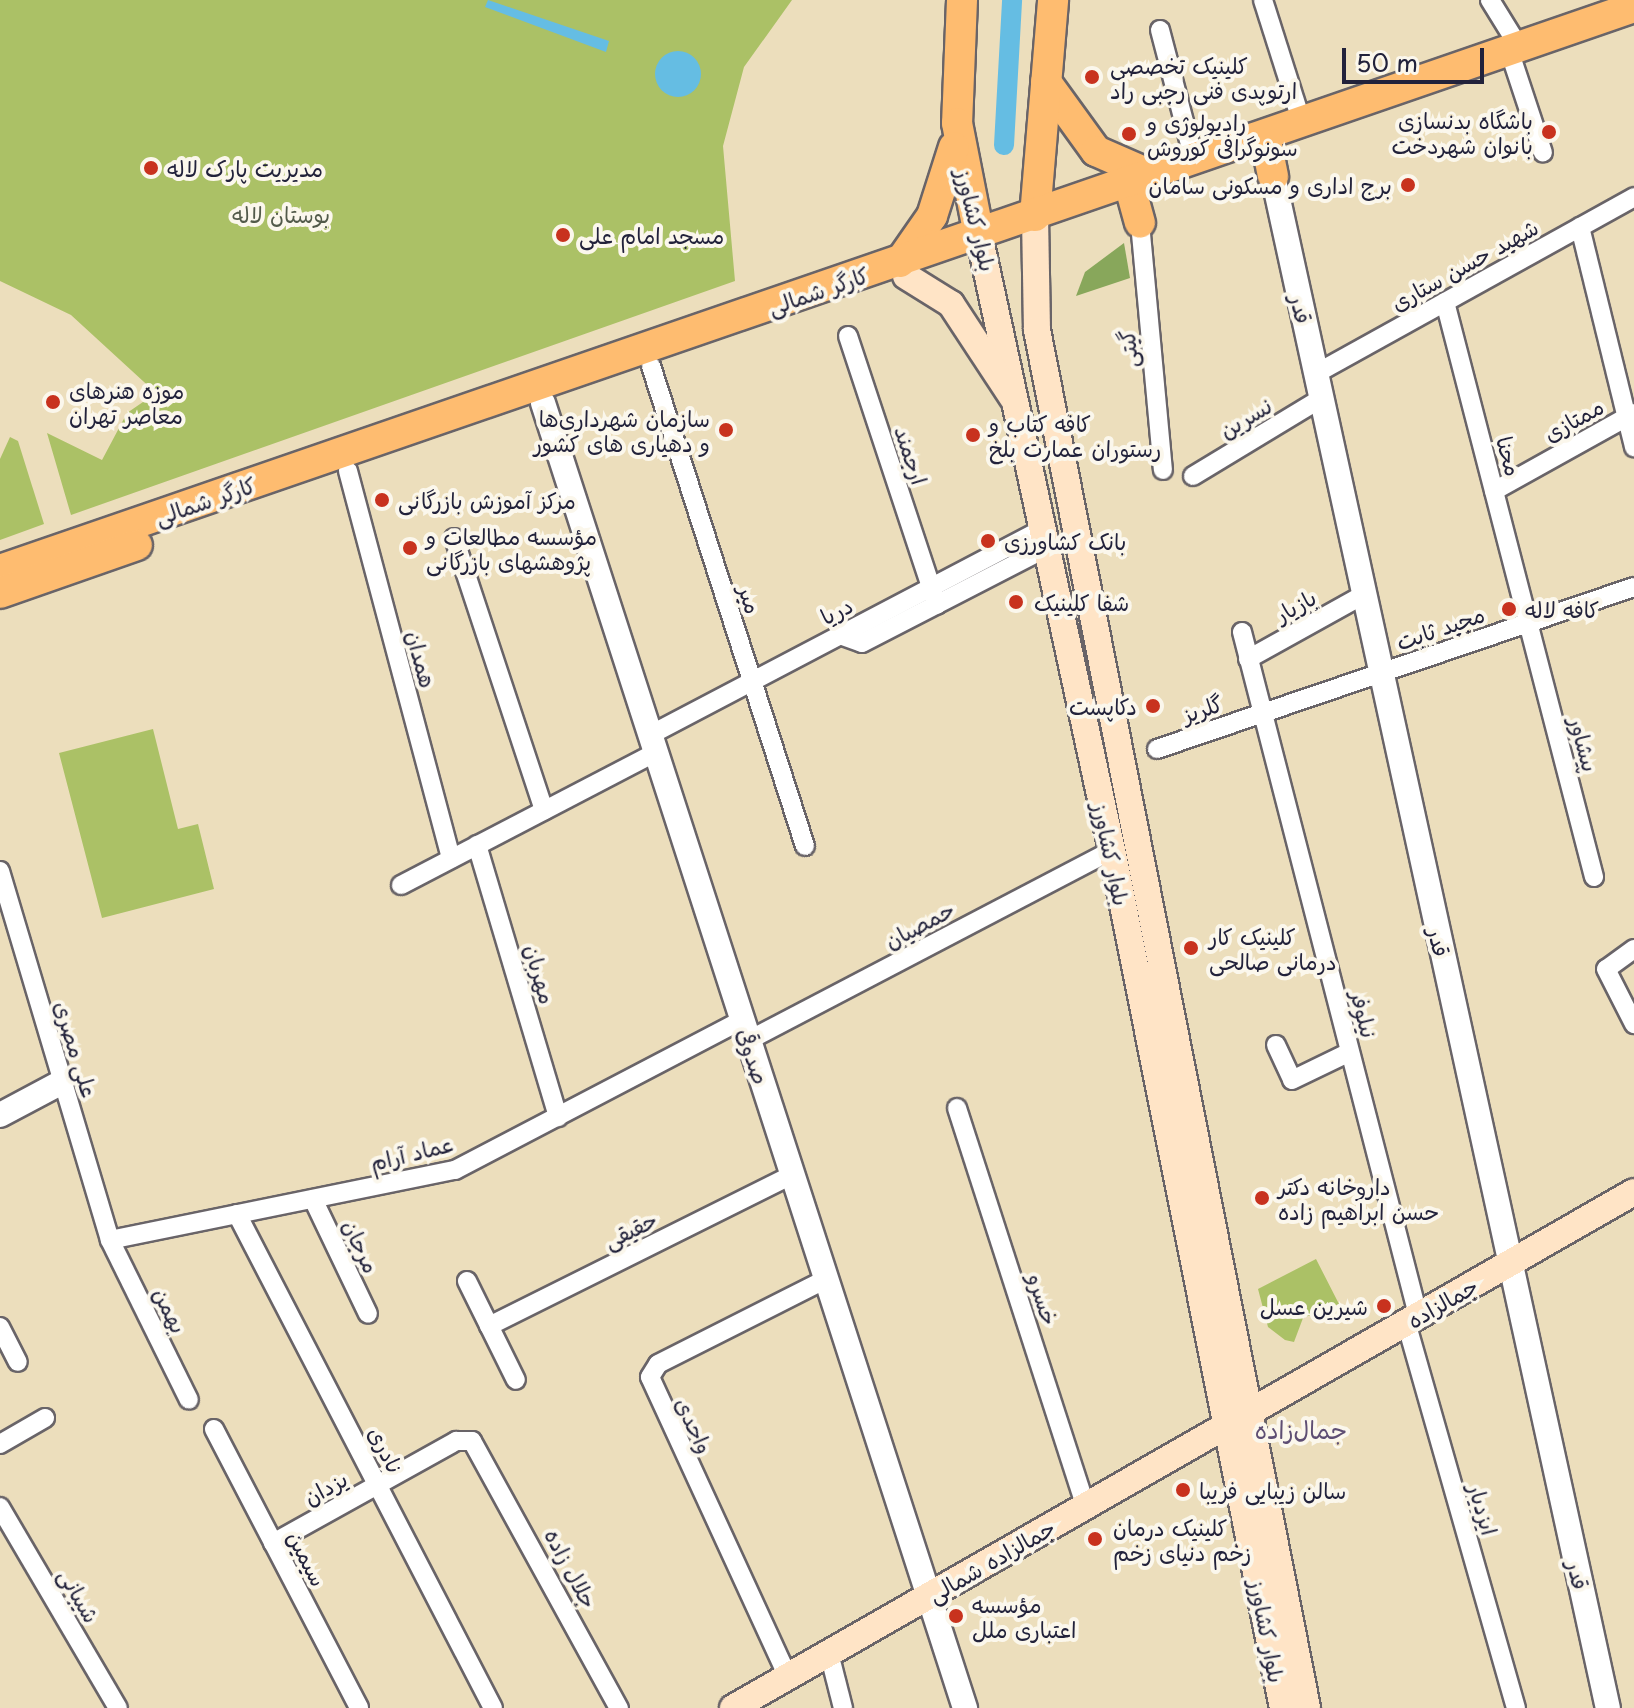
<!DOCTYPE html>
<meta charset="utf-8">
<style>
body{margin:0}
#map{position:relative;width:1634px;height:1708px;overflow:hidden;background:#ecdebc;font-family:"Playpen Sans","Playpen Sans Arabic",sans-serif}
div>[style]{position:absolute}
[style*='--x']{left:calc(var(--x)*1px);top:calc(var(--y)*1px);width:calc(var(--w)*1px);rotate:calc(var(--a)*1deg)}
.green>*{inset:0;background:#abc166}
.forest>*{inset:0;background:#88a75b}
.water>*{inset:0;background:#65bde3}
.round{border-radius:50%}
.canal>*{height:20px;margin:-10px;padding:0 10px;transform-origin:10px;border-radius:10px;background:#65bde3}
.roads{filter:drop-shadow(2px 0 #696468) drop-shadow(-2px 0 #696468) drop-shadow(0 2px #696468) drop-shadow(0 -2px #696468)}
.minor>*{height:18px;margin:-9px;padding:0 9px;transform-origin:9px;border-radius:9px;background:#fff}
.tertiary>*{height:24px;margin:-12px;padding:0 12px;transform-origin:12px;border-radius:12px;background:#fff}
.secondary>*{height:26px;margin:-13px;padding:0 13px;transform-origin:13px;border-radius:13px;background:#ffe4c6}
.primary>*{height:30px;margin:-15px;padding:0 15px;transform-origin:15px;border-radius:15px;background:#febc70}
.dots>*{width:22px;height:22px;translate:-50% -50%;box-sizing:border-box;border:4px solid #fbf7ec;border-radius:50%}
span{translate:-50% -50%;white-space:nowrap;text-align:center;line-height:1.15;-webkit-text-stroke:8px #fbf7ec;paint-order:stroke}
.poi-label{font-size:22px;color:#22223b}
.left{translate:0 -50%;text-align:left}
.right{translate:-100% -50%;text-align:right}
.park-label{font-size:22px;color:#525a4a}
.street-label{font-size:22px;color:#22223b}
.neighbourhood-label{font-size:24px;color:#5e4e73}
.scale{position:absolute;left:1342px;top:48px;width:142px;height:36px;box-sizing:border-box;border:4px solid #22223b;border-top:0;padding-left:10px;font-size:24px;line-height:28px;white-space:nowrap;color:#22223b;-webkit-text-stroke:6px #fbf7ec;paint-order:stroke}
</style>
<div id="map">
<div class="green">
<i style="clip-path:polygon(0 0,792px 0,744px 67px,723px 146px,735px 281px,71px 515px,47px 433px,102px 460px,127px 413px,156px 393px,71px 315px,0 281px)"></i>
<i style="clip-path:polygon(10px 437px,18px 441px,44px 524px,0 540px,0 459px)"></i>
<i style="clip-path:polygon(153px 729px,178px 829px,198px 824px,214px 889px,102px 918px,59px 753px)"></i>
<i style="clip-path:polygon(1316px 1259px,1339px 1304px,1303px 1318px,1294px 1342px,1285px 1340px,1268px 1327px,1258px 1289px)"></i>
</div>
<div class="forest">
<i style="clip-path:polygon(1124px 243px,1130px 278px,1076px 296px,1085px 272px)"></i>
</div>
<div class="water">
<i style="clip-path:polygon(488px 0,609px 41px,606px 52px,485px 7px)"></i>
<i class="round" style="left:655px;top:51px;width:46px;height:46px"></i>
</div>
<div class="canal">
<i style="--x:1004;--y:145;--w:145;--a:-86.8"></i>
</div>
<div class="roads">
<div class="minor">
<i style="--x:1263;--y:0;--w:129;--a:72.4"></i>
<i style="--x:1490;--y:0;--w:55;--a:58.3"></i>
<i style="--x:1160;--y:30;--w:134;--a:75.3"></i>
<i style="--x:1509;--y:50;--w:108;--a:71.7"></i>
<i style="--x:1140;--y:223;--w:248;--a:84.7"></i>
<i style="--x:1580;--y:227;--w:227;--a:76.2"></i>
<i style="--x:1445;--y:302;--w:594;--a:75.47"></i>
<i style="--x:848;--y:336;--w:283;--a:71.7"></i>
<i style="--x:651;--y:366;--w:504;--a:72.21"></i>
<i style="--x:1317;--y:373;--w:363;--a:-29"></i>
<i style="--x:348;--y:471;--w:401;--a:75.1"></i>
<i style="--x:1193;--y:476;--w:151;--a:-31.2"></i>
<i style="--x:1494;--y:491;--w:160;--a:-29.1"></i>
<i style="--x:454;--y:538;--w:287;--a:71.7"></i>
<i style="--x:1242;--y:632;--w:705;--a:75.55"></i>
<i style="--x:840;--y:635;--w:23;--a:20"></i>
<i style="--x:862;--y:643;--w:209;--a:-27.3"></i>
<i style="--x:1248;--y:659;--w:134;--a:-29.1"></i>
<i style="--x:650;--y:735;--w:445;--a:-27.7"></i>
<i style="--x:1157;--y:749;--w:504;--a:-18.76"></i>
<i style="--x:477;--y:845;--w:284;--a:73.4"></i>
<i style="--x:0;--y:871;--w:385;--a:73.4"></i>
<i style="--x:110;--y:1240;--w:178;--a:63.7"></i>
<i style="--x:401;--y:885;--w:288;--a:-27.5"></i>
<i style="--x:1634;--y:949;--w:34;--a:144"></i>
<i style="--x:1606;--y:969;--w:62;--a:63"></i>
<i style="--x:749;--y:1040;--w:410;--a:-27.6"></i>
<i style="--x:1276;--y:1045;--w:38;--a:65"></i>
<i style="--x:1292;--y:1080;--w:64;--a:-25.8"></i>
<i style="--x:957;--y:1108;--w:417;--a:72.1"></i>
<i style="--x:313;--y:1199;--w:127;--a:64.4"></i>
<i style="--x:237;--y:1214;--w:556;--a:62.61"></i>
<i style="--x:110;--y:1240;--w:352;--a:-11.5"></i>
<i style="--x:455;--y:1170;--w:324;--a:-27.6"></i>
<i style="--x:467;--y:1281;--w:110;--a:63.7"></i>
<i style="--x:1406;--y:1322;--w:401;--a:74.1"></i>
<i style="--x:489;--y:1326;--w:339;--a:-26.5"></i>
<i style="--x:0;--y:1327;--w:39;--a:63"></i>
<i style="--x:214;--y:1429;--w:314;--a:62.5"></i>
<i style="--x:0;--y:1444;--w:52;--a:-30"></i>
<i style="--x:0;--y:1507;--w:233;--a:59.6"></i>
<i style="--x:273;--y:1543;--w:210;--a:-29.1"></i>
<i style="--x:456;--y:1441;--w:16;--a:0"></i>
<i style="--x:472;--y:1441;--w:305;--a:61.2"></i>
<i style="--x:829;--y:1653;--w:57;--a:75.7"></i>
<i style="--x:788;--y:1677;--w:330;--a:-114.7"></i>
<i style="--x:650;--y:1377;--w:15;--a:-58"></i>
<i style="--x:658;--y:1364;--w:188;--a:-26.8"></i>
</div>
<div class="tertiary">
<i style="--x:1273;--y:176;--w:1568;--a:77.67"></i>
<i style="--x:543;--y:403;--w:1372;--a:72.08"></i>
<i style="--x:0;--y:1115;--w:70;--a:-28"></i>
</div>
<div class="secondary">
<i style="--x:1035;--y:216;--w:114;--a:89"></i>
<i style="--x:1037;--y:330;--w:1404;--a:78.91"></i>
<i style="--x:979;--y:235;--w:629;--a:77.8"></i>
<i style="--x:1112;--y:850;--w:875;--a:78.73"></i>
<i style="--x:906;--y:276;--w:53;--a:31.9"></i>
<i style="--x:951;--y:304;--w:115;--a:56.7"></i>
<i style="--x:733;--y:1708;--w:1038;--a:-29.8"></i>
</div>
<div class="primary">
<i style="--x:962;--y:0;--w:123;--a:92.3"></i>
<i style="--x:957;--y:123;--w:114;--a:78.9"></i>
<i style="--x:1046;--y:82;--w:85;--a:54.1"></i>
<i style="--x:1096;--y:151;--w:60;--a:23.6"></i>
<i style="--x:1265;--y:136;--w:41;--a:78.7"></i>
<i style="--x:1129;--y:183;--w:41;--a:74.6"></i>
<i style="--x:1035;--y:216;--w:217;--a:-85.2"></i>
<i style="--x:900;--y:262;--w:56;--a:-55.2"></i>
<i style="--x:932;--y:216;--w:72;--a:-72.3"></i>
<i style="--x:0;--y:570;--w:1728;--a:-19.01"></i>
<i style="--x:0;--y:593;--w:145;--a:-19.3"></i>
</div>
</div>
<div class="dots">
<i style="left:1092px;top:77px;background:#c8321e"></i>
<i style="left:1549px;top:132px;background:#c8321e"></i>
<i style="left:1129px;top:134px;background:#c8321e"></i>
<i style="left:151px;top:168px;background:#c8321e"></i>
<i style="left:1408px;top:185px;background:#c8321e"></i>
<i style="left:563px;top:235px;background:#c8321e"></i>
<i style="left:53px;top:402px;background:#c8321e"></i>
<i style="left:726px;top:430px;background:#c8321e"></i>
<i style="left:973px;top:435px;background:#c8321e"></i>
<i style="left:382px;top:500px;background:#c8321e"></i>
<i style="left:988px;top:541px;background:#c8321e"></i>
<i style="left:410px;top:548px;background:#c8321e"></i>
<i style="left:1016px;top:602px;background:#c8321e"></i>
<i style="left:1509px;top:609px;background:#c8321e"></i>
<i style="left:1153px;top:706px;background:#c8321e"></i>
<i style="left:1191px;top:948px;background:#c8321e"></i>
<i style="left:1262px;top:1198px;background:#c8321e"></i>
<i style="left:1384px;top:1306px;background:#c8321e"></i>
<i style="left:1183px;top:1490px;background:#c8321e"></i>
<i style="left:1095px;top:1539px;background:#c8321e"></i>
<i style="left:956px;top:1616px;background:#c8321e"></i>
</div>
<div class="poi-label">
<span class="left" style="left:1110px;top:77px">کلینیک تخصصی<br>ارتوپدی فنی رجبی راد</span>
<span class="right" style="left:1533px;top:132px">باشگاه بدنسازی<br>بانوان شهردخت</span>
<span class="left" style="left:1147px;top:134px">رادیولوژی و<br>سونوگرافی کوروش</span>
<span class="left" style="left:167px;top:168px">مدیریت پارک لاله</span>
<span class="right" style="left:1392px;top:185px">برج اداری و مسکونی سامان</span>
<span class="left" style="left:579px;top:235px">مسجد امام علی</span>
<span class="left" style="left:69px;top:402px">موزه هنرهای<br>معاصر تهران</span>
<span class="right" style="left:710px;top:430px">سازمان شهرداری‌ها<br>و دهیاری‌ های کشور</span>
<span class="left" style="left:989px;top:435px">کافه کتاب و<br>رستوران عمارت بلخ</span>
<span class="left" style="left:398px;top:500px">مرکز آموزش بازرگانی</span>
<span class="left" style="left:426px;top:548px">مؤسسه مطالعات و<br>پژوهشهای بازرگانی</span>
<span class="left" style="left:1004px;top:541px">بانک کشاورزی</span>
<span class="left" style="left:1034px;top:602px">شفا کلینیک</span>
<span class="left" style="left:1525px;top:609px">کافه لاله</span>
<span class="right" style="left:1137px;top:706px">دکاپست</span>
<span class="left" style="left:1209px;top:948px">کلینیک کار<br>درمانی صالحی</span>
<span class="left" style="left:1278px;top:1198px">داروخانه دکتر<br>حسن ابراهیم زاده</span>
<span class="right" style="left:1368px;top:1306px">شیرین عسل</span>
<span class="left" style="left:1199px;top:1490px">سالن زیبایی فریبا</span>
<span class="left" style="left:1113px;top:1539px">کلینیک درمان<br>زخم دنیای زخم</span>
<span class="left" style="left:972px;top:1616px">مؤسسه<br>اعتباری ملل</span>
</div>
<div class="park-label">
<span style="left:281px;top:214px">بوستان لاله</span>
</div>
<div class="street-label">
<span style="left:977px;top:220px;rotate:76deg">بلوار کشاورز</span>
<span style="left:1464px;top:264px;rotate:-29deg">شهید حسن ستاری</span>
<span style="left:818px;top:290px;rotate:-19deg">کارگر شمالی</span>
<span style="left:1302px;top:309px;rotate:78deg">قدر</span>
<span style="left:1127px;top:349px;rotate:-95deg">گیتی</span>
<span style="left:1245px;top:417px;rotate:-31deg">نسرین</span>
<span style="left:1573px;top:419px;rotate:-29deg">ممتازی</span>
<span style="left:912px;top:455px;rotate:72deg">ارجمند</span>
<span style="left:1510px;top:456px;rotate:75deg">محنا</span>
<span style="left:205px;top:500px;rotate:-19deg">کارگر شمالی</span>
<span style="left:751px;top:599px;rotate:72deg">میر</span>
<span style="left:1295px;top:605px;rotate:-29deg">بازیار</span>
<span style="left:836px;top:610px;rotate:-27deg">دریا</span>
<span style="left:1440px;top:627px;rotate:-19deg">مجید ثابت</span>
<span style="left:422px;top:659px;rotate:75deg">همدان</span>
<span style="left:1202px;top:708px;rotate:-19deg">گلریز</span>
<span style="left:1585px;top:744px;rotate:75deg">پیشاور</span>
<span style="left:1112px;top:854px;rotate:78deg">بلوار کشاورز</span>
<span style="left:919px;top:924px;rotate:-28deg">حمصیان</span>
<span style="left:1440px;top:942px;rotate:78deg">قدر</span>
<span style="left:541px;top:974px;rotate:74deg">مهربان</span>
<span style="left:1365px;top:1014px;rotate:76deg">نیلوفر</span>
<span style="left:77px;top:1049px;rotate:73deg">علی مصری</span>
<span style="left:754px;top:1056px;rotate:72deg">صدوقی</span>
<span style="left:412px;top:1152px;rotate:-14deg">عماد آرام</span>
<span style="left:630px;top:1229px;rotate:-26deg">حقیقی</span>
<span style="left:362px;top:1246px;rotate:65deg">مرجان</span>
<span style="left:1044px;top:1299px;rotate:72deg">خسرو</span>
<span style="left:1442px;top:1302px;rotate:-30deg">جمالزاده</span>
<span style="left:171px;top:1310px;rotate:64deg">بهمن</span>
<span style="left:695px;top:1425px;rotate:65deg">واحدی</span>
<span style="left:387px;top:1450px;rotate:63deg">نادری</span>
<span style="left:325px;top:1487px;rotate:-29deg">یزدان</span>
<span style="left:1484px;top:1509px;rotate:74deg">ایزدیار</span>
<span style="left:308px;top:1558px;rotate:63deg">سیمین</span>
<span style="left:991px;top:1560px;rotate:-30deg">جمالزاده شمالی</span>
<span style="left:572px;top:1568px;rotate:62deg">جلال زاده</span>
<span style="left:1579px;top:1575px;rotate:78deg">قدر</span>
<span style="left:80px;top:1595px;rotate:60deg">شیبانی</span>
<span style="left:1268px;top:1631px;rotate:79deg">بلوار کشاورز</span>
</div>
<div class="neighbourhood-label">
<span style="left:1301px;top:1430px">جمال‌زاده</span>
</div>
<div class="scale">50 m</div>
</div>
